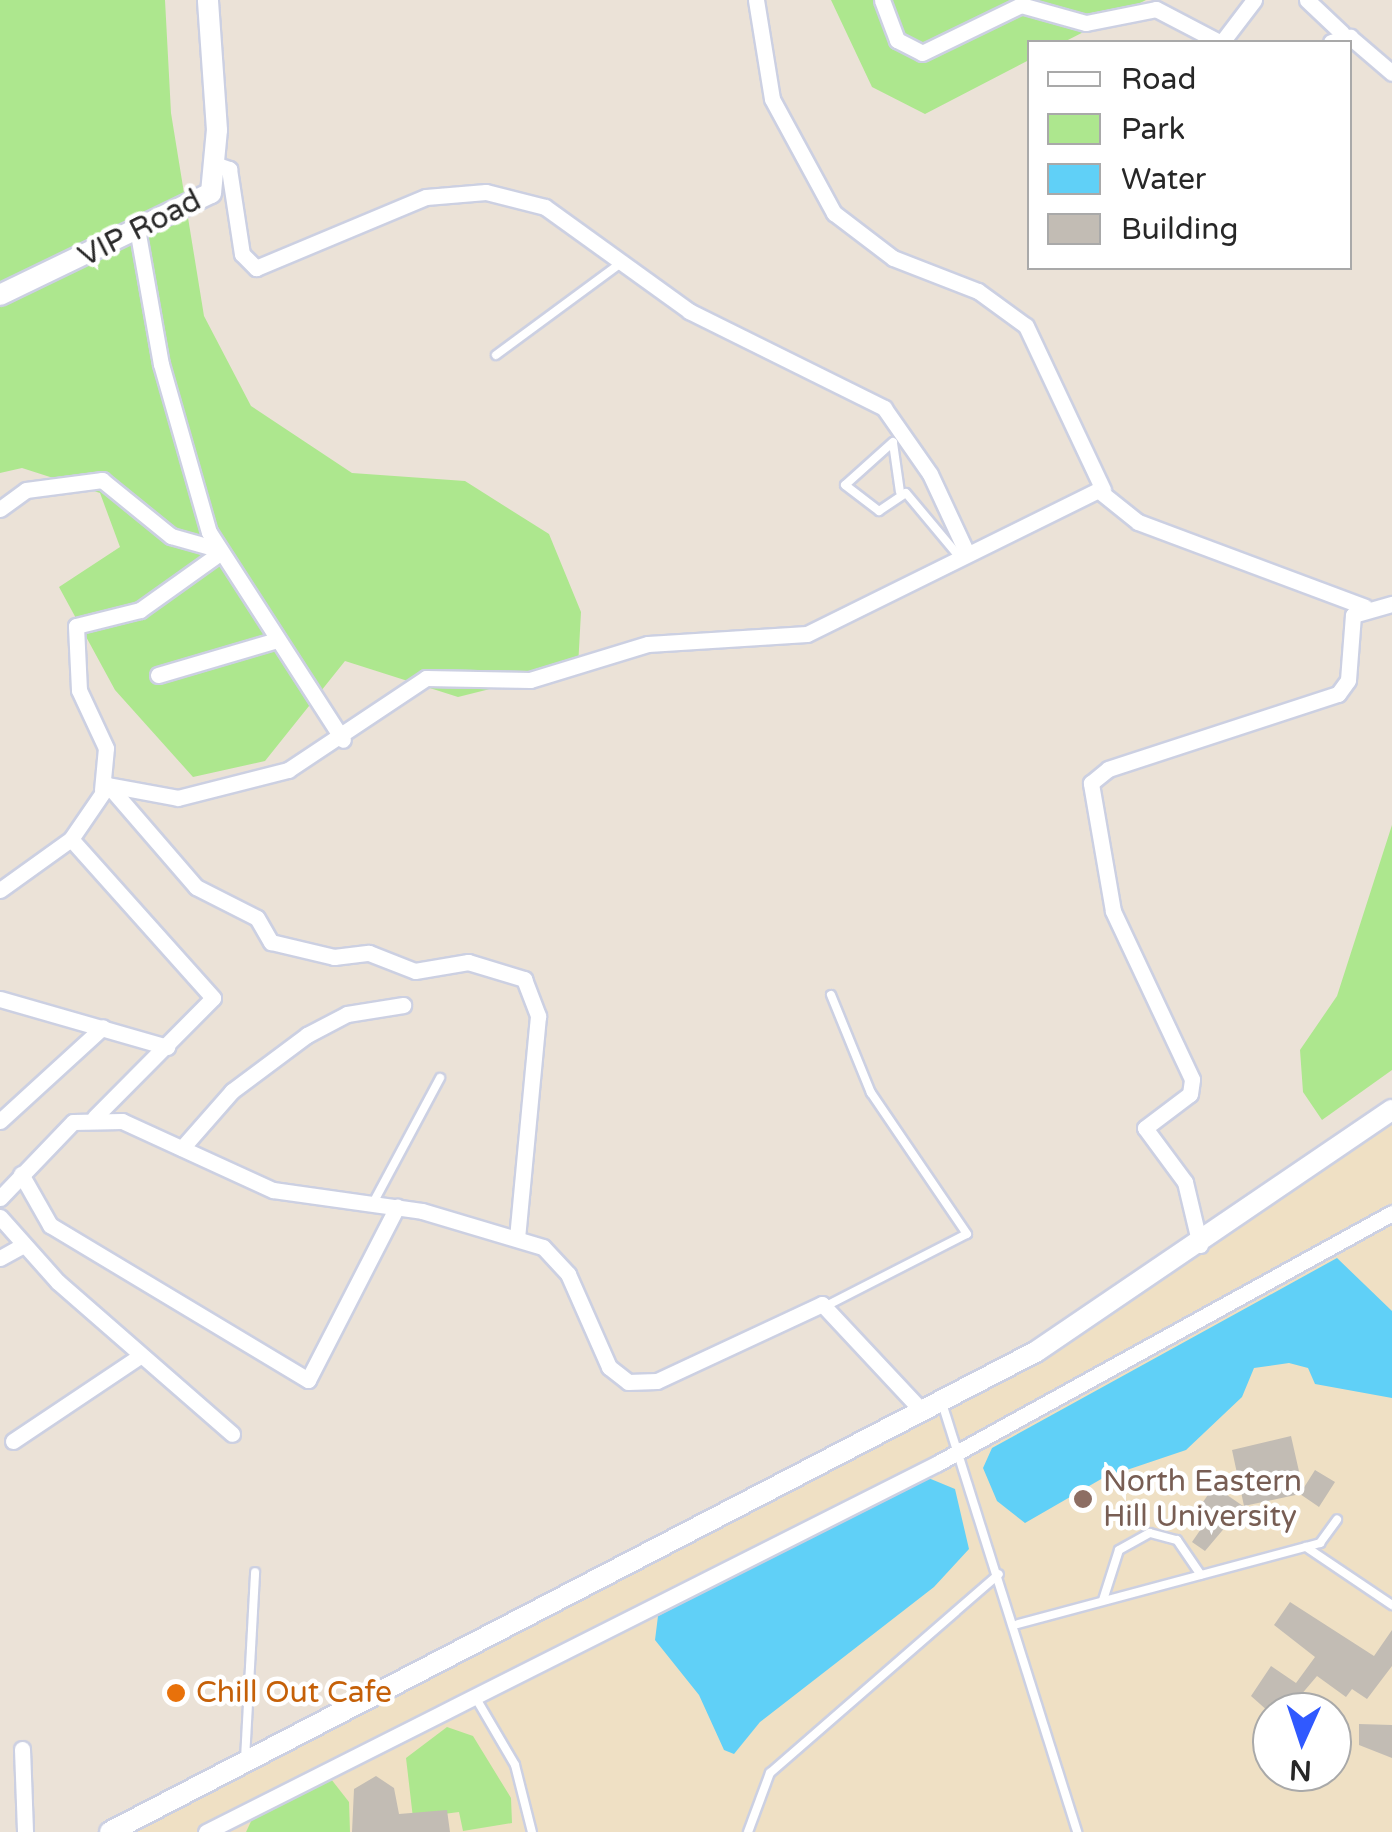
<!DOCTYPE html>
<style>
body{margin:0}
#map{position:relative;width:1392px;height:1832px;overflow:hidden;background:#ebe2d7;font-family:"Varela Round",sans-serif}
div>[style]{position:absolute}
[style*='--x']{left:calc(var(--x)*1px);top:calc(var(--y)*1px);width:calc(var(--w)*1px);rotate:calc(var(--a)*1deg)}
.education>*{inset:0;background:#efe0c4}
.green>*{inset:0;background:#ade78e}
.water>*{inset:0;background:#60d0f7}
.building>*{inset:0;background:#c2bcb4}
.roads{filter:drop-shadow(2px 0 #ccd0e2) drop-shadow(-2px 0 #ccd0e2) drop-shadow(0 2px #ccd0e2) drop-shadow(0 -2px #ccd0e2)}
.service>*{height:8px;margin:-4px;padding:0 4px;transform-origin:4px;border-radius:4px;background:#fff}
.minor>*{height:15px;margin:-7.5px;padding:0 7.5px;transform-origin:7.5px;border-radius:7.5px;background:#fff}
.tertiary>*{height:20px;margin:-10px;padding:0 10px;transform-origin:10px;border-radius:10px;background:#fff}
.dots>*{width:28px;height:28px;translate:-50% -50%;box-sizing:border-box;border:5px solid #fff;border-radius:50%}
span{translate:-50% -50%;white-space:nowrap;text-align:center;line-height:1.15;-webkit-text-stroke:9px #fff;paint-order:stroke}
.street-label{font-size:30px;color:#272727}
.education-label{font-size:30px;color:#785e54}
.left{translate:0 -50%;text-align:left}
.food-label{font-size:30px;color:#c56008}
.legend{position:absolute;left:1027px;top:40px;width:325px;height:230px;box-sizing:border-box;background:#fff;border:2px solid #a9a9a9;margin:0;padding:12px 18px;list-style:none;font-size:30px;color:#272727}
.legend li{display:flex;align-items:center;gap:20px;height:50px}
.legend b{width:50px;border:2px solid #a9a9a9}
.north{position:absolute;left:1252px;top:1692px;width:100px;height:100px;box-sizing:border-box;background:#fff;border:2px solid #a9a9a9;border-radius:50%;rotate:183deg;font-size:28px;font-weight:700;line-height:40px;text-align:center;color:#272727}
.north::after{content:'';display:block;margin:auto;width:35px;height:45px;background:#3059ff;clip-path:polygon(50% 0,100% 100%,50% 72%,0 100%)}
</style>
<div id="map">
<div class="education">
<i style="clip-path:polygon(evenodd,1392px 1124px,1392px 1832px,128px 1832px,1065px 1342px,1392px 1124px,1272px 1712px,1332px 1712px,1332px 1772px,1272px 1772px,1272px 1712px)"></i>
</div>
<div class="green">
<i style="clip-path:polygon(0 0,165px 0,171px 113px,204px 316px,251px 406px,352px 473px,465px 481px,549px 534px,581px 612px,578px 667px,458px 697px,345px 661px,265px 761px,193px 777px,115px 690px,59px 587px,120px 547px,100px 493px,22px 468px,0 473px)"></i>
<i style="clip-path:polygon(831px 0,1146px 0,1064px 42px,1030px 42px,1029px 60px,925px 114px,872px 87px)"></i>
<i style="clip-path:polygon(1392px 825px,1392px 1070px,1322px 1120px,1303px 1092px,1300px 1050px,1337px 996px)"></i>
<i style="clip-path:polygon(447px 1727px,473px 1736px,511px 1798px,512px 1823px,463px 1831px,459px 1812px,413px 1818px,406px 1758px)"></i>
<i style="clip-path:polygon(331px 1779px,349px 1802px,350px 1832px,246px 1832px,254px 1815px)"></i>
</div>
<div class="water">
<i style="clip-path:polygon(1337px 1258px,1392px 1311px,1392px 1398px,1315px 1384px,1308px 1368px,1289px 1363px,1254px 1368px,1242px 1397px,1186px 1450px,1103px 1478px,1025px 1523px,997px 1501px,983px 1468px,992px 1448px)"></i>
<i style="clip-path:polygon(926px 1477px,955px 1489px,969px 1549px,934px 1587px,760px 1722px,734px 1754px,724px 1750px,699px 1695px,655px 1640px,658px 1616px)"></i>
</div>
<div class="building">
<i style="clip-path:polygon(1291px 1436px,1303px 1489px,1315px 1470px,1335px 1482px,1319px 1507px,1300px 1494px,1244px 1506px,1232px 1450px)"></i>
<i style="clip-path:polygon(1214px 1486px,1243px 1506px,1205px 1551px,1192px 1542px,1203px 1526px,1192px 1518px)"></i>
<i style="clip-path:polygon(1290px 1602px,1374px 1656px,1392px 1630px,1392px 1666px,1367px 1699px,1352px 1689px,1346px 1697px,1317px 1676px,1300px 1696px,1322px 1712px,1269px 1712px,1251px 1696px,1271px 1666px,1296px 1683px,1315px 1657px,1274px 1625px)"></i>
<i style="clip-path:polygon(1359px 1724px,1392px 1725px,1392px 1758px,1359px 1745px)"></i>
<i style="clip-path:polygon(376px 1776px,394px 1788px,399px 1814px,447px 1810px,450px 1832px,352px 1832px,354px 1789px)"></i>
</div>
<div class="roads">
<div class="service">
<i style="--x:496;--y:355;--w:152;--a:-36.4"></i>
<i style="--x:893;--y:442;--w:64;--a:138.1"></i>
<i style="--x:845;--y:485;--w:43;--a:37.4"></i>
<i style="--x:879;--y:511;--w:32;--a:-34"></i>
<i style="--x:906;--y:493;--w:80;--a:50.1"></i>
<i style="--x:893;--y:443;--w:49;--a:81.9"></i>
<i style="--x:373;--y:1203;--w:142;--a:-61.8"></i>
<i style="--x:826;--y:1306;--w:158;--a:-27.1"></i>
<i style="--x:967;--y:1234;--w:171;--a:-124.2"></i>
<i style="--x:871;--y:1093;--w:106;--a:-112.2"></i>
<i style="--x:942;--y:1403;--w:450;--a:72.5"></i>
<i style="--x:1306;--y:1547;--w:104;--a:34"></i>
<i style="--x:1103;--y:1600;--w:52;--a:-72.3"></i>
<i style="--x:1119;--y:1550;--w:35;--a:-29"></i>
<i style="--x:1150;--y:1533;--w:28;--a:15"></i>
<i style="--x:1177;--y:1540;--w:42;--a:55.6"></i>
<i style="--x:1018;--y:1624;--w:313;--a:-15"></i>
<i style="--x:1320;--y:1543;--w:29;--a:-54"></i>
<i style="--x:474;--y:1695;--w:81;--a:59.6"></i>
<i style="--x:515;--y:1765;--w:69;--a:75.8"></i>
<i style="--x:245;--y:1759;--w:187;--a:-86.9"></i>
<i style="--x:748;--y:1832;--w:63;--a:-69.6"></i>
<i style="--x:770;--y:1773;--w:303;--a:-41"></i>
</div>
<div class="minor">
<i style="--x:756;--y:0;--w:100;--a:80.8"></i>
<i style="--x:772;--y:99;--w:130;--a:61.5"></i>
<i style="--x:834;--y:213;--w:74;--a:37.3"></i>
<i style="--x:893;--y:258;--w:91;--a:21.2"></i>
<i style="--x:978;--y:291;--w:59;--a:36.1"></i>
<i style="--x:1026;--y:326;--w:181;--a:64.8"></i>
<i style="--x:882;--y:0;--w:43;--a:69.4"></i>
<i style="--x:897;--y:40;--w:28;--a:27"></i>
<i style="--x:922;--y:53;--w:110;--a:-25.9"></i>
<i style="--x:1021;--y:5;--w:67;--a:15.5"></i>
<i style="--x:1086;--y:23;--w:71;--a:-11.3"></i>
<i style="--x:1156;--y:9;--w:71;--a:27.6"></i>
<i style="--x:1307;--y:0;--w:48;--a:43.3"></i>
<i style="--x:1222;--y:42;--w:53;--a:-52.7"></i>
<i style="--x:1331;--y:42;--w:20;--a:-15"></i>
<i style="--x:1350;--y:37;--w:55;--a:40.6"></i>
<i style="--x:217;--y:165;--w:13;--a:18"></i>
<i style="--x:229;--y:169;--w:86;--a:81.3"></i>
<i style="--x:242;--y:254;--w:20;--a:45"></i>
<i style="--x:256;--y:268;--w:184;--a:-22.7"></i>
<i style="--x:426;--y:197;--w:60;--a:-4.8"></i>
<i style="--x:486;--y:192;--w:61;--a:14.3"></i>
<i style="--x:545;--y:207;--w:178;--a:35.8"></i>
<i style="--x:689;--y:311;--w:218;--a:26.4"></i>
<i style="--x:884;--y:408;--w:80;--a:55.1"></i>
<i style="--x:930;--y:474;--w:83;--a:65"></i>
<i style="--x:138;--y:234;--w:132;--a:80"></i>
<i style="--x:161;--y:364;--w:175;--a:74.1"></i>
<i style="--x:209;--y:532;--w:247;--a:57.2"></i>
<i style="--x:0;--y:509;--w:32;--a:-36"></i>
<i style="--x:26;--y:490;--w:77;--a:-7.5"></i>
<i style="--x:102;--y:480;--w:89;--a:39.1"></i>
<i style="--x:171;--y:536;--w:48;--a:15.8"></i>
<i style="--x:158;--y:675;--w:124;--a:-16.4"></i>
<i style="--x:108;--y:785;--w:135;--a:49.2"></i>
<i style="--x:196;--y:887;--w:68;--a:26.9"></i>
<i style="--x:257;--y:918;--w:28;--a:60"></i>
<i style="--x:271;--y:942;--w:65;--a:13.4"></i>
<i style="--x:334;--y:957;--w:35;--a:-7"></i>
<i style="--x:369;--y:953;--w:49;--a:21.4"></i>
<i style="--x:415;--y:971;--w:54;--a:-9.6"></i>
<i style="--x:468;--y:962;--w:59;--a:16.9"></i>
<i style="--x:524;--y:979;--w:40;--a:69"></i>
<i style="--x:538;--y:1016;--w:222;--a:95.4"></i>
<i style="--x:102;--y:790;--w:42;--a:-84.6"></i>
<i style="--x:106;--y:748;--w:64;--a:-115"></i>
<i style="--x:79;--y:690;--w:64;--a:-92.7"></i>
<i style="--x:76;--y:626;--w:66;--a:-14"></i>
<i style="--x:140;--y:610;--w:98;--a:-35.5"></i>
<i style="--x:71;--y:839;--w:213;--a:48.2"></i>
<i style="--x:213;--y:998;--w:168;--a:134.8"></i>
<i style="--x:0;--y:890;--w:87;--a:-35.7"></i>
<i style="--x:71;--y:839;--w:65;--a:-55.6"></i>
<i style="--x:108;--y:785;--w:71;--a:10.5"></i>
<i style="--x:178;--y:798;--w:114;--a:-14.3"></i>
<i style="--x:288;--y:770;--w:166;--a:-33.7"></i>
<i style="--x:426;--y:678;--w:104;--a:1.1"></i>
<i style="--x:530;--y:680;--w:123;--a:-17"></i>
<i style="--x:648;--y:644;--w:159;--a:-3.6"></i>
<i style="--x:807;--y:634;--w:325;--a:-26.3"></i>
<i style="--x:1098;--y:490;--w:51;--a:38.7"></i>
<i style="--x:1138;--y:522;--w:242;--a:20.5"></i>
<i style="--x:0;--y:999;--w:174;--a:16"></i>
<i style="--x:0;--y:1121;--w:139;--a:-42.4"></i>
<i style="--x:182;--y:1148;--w:76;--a:-48.7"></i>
<i style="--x:232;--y:1091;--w:94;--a:-36.7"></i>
<i style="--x:307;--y:1035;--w:45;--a:-27.7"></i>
<i style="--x:347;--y:1014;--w:57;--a:-9.1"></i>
<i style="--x:21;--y:1174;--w:59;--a:60.4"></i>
<i style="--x:50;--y:1225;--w:301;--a:31"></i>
<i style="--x:308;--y:1380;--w:195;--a:-62.8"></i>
<i style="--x:0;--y:1198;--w:105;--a:-46.2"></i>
<i style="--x:73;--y:1122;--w:49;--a:-1.2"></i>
<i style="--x:122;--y:1121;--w:166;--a:24.6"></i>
<i style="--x:273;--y:1190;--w:150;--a:8"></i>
<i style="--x:422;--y:1211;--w:126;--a:16.6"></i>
<i style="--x:543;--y:1247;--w:37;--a:47"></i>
<i style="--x:568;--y:1274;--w:102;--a:66.2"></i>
<i style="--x:609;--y:1367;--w:24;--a:38"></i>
<i style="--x:628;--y:1382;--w:29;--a:-2"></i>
<i style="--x:657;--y:1381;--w:182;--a:-25"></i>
<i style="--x:822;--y:1304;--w:148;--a:46.9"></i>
<i style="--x:0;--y:1217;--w:87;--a:48.3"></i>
<i style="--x:58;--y:1282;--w:231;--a:41.1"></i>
<i style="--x:1200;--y:1245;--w:65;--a:-103.4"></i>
<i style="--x:1185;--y:1182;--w:67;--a:-126.5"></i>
<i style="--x:1145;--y:1128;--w:56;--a:-37.1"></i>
<i style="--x:1190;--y:1094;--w:15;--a:-82"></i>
<i style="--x:1192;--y:1079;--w:186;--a:-115.2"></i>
<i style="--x:1113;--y:911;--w:130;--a:-99.8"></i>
<i style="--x:1091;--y:783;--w:22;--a:-39"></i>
<i style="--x:1108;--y:769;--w:242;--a:-18.1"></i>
<i style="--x:1338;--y:694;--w:17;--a:-54"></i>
<i style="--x:1348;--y:680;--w:65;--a:-85.6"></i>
<i style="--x:1353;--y:615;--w:41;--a:-15.8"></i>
<i style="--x:0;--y:1258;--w:25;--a:-29"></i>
<i style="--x:13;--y:1441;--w:153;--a:-33.8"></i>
<i style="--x:22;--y:1749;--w:83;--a:87.9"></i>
<i style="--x:206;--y:1832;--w:820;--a:-26.75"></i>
<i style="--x:938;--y:1463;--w:518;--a:-28.84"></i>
</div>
<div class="tertiary">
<i style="--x:0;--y:295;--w:234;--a:-25.8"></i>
<i style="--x:211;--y:193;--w:63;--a:-84.6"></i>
<i style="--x:217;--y:130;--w:130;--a:-94"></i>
<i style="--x:110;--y:1832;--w:1044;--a:-27.42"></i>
<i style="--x:1037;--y:1351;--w:429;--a:-34.2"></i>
</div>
</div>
<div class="dots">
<i style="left:1083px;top:1499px;background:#8d6e63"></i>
<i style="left:176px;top:1693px;background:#e8710a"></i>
</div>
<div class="street-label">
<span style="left:140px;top:229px;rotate:-27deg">VIP Road</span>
</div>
<div class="education-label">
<span class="left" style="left:1103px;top:1499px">North Eastern<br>Hill University</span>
</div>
<div class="food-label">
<span class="left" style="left:196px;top:1693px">Chill Out Cafe</span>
</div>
<ul class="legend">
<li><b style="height:12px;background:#fff"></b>Road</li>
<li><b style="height:28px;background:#ade78e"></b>Park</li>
<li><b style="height:28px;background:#60d0f7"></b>Water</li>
<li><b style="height:28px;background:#c2bcb4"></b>Building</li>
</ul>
<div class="north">N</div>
</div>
